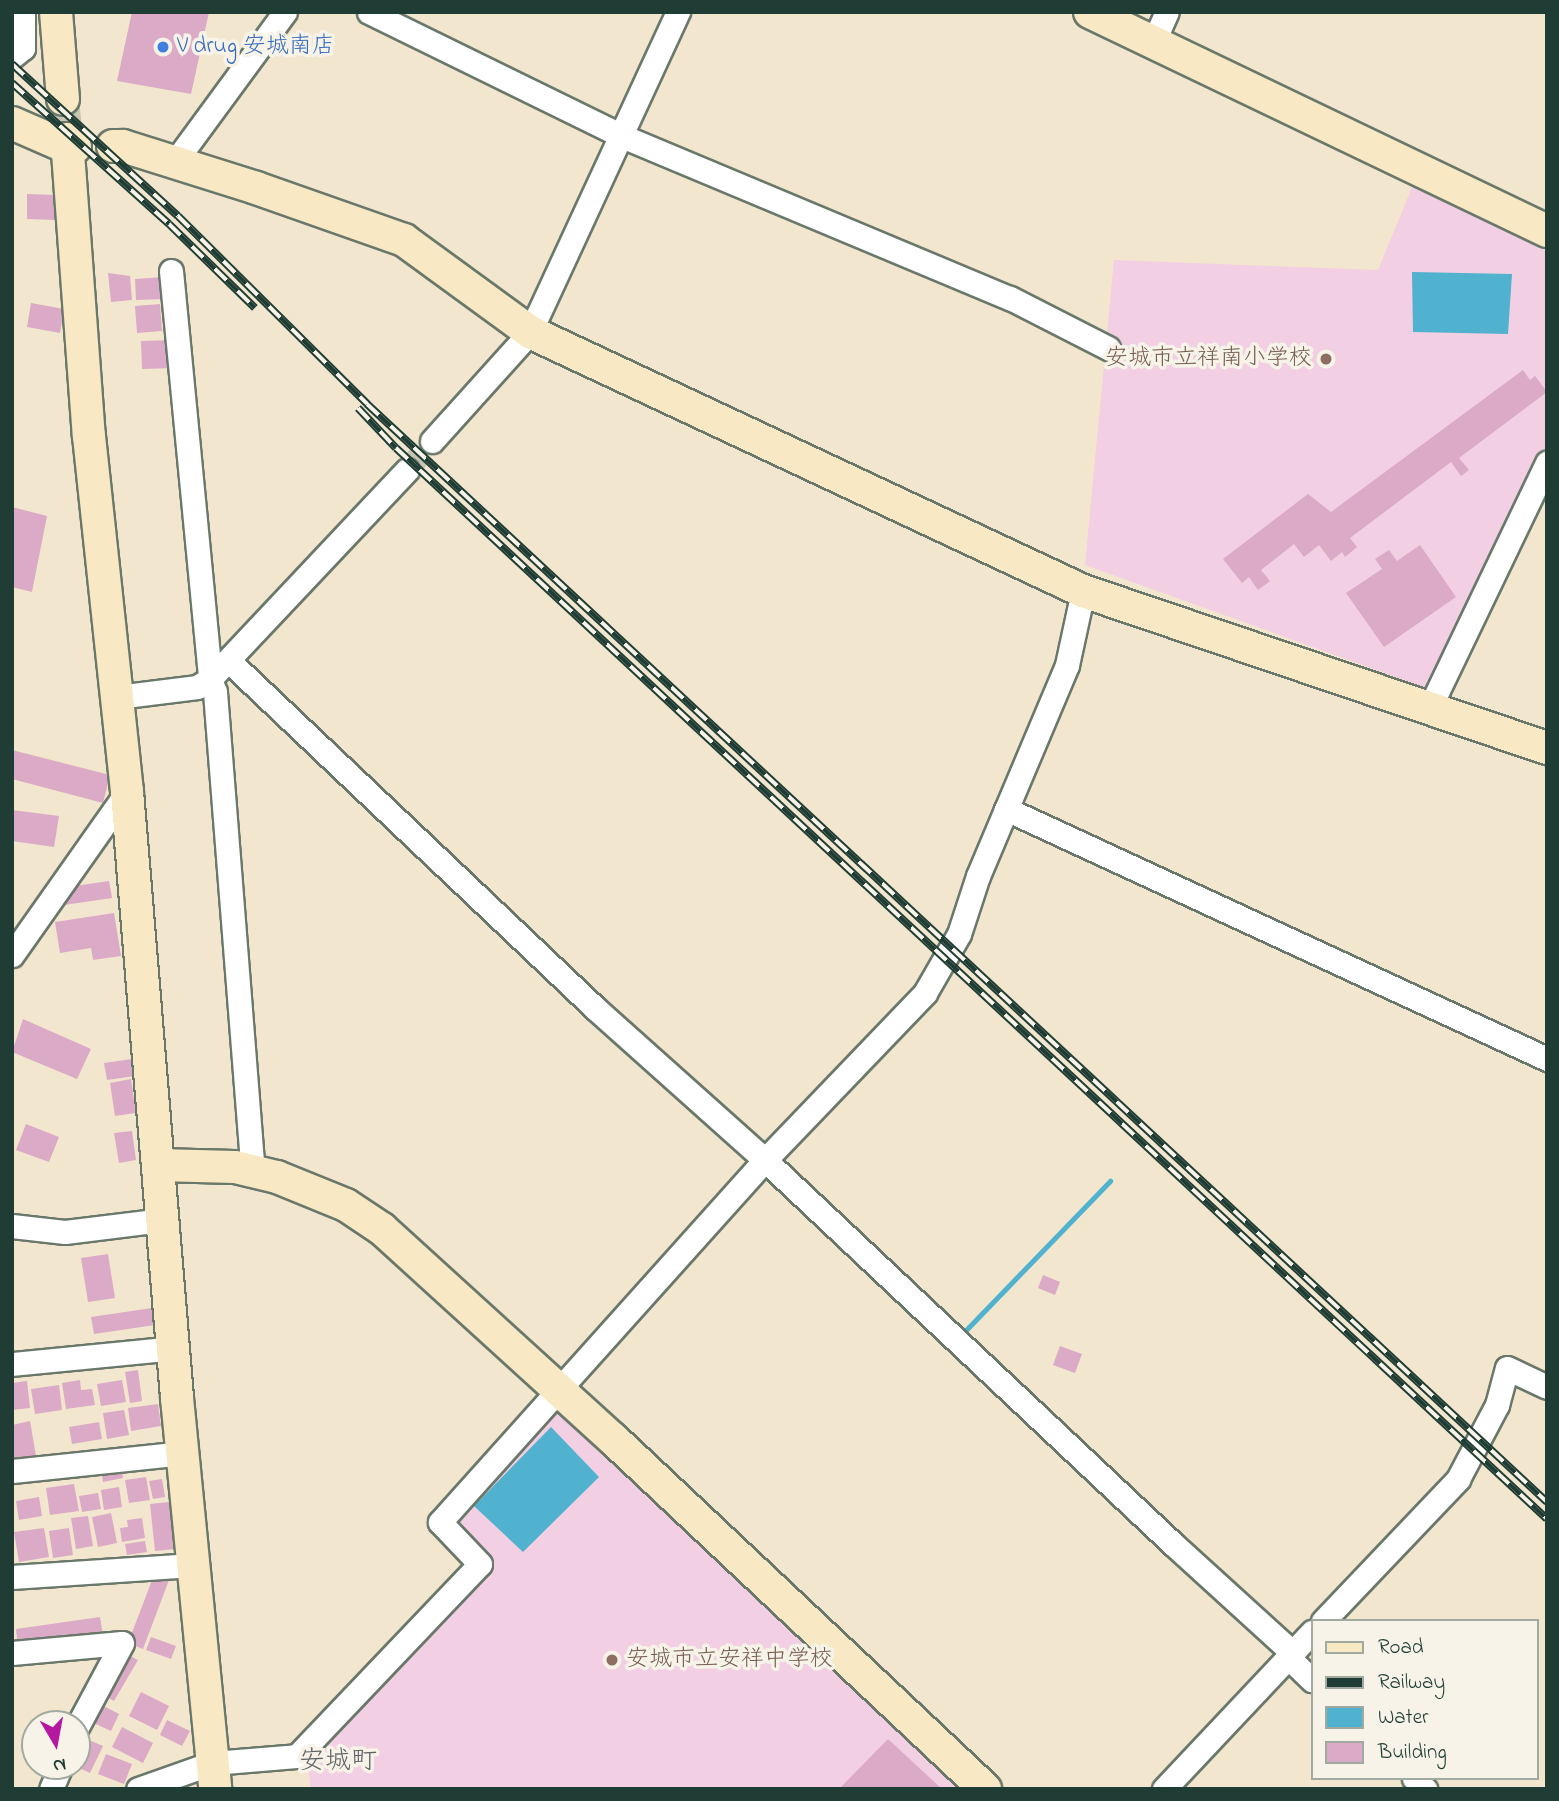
<!DOCTYPE html>
<meta charset="utf-8">
<style>
body{margin:0}
#map{position:relative;width:1559px;height:1801px;overflow:hidden;background:#f3e6ce;font-family:"Indie Flower","Klee One",sans-serif}
div>[style]{position:absolute}
[style*='--x']{left:calc(var(--x)*1px);top:calc(var(--y)*1px);width:calc(var(--w)*1px);rotate:calc(var(--a)*1deg)}
.built>*{inset:0;background:#f2cfe2}
.water>*{inset:0;background:#50b2cf}
.stream>*{height:5px;margin:-2.5px;padding:0 2.5px;transform-origin:2.5px;border-radius:2.5px;background:#50b2cf}
.building>*{inset:0;background:#dbaac6}
.street-tunnel>*{height:23px;margin-top:-11.5px;transform-origin:0;background:repeating-linear-gradient(90deg,#c9c4af 0 23px,transparent 0 34px)}
.secondary-tunnel>*{height:32px;margin-top:-16px;transform-origin:0;background:repeating-linear-gradient(90deg,#c9c4af 0 32px,transparent 0 48px)}
.roads{filter:drop-shadow(2px 0 #69786a) drop-shadow(-2px 0 #69786a) drop-shadow(0 2px #69786a) drop-shadow(0 -2px #69786a)}
.street>*{height:23px;margin:-11.5px;padding:0 11.5px;transform-origin:11.5px;border-radius:11.5px;background:#fff}
.secondary>*{height:32px;margin:-16px;padding:0 16px;transform-origin:16px;border-radius:16px;background:#f8e8c3}
.rail>*{height:8px;margin-top:-4px;transform-origin:0;background:repeating-linear-gradient(90deg,#f7f3e8 0 16px,#1f3d34 0 32px);box-sizing:border-box;border-block:2px solid #1f3d34}
.dots>*{width:19px;height:19px;translate:-50% -50%;box-sizing:border-box;border:4px solid #f7f3e8;border-radius:50%}
span{translate:-50% -50%;white-space:nowrap;text-align:center;line-height:1.15;-webkit-text-stroke:7px #f7f3e8;paint-order:stroke}
.shop-label{font-size:23px;color:#366cbe}
.left{translate:0 -50%;text-align:left}
.education-label{font-size:23px;color:#785e54}
.right{translate:-100% -50%;text-align:right}
.quarter-label{font-size:26px;color:#616367}
.frame{position:absolute;inset:0;border:14px solid #1f3d34;pointer-events:none}
.legend{position:absolute;left:1311px;top:1619px;width:228px;height:161px;box-sizing:border-box;background:#f7f3e8;border:2px solid #a1aaa0;margin:0;padding:9px 12px;list-style:none;font-size:21px;color:#1f3d34}
.legend li{display:flex;align-items:center;gap:14px;height:35px}
.legend b{width:35px;border:2px solid #a1aaa0}
.north{position:absolute;left:21px;top:1710px;width:70px;height:70px;box-sizing:border-box;background:#f7f3e8;border:2px solid #a1aaa0;border-radius:50%;rotate:170deg;font-size:19px;font-weight:700;line-height:28px;text-align:center;color:#1f3d34}
.north::after{content:'';display:block;margin:auto;width:24px;height:32px;background:#b5179e;clip-path:polygon(50% 0,100% 100%,50% 72%,0 100%)}
</style>
<div id="map">
<div class="built">
<i style="clip-path:polygon(1415px 180px,1547px 246px,1547px 449px,1432px 690px,1085px 565px,1114px 260px,1378px 270px)"></i>
<i style="clip-path:polygon(552px 1408px,964px 1789px,311px 1789px,306px 1754px,493px 1565px,452px 1523px)"></i>
</div>
<div class="water">
<i style="clip-path:polygon(1412px 272px,1512px 274px,1508px 334px,1413px 332px)"></i>
<i style="clip-path:polygon(551px 1427px,599px 1477px,523px 1552px,474px 1506px)"></i>
</div>
<div class="stream">
<i style="--x:965;--y:1331;--w:209;--a:-46"></i>
</div>
<div class="building">
<i style="clip-path:polygon(132px 12px,209px 12px,191px 94px,117px 81px)"></i>
<i style="clip-path:polygon(27px 194px,56px 195px,55px 220px,27px 219px)"></i>
<i style="clip-path:polygon(108px 273px,130px 276px,132px 300px,111px 302px)"></i>
<i style="clip-path:polygon(164px 277px,165px 299px,136px 300px,135px 279px)"></i>
<i style="clip-path:polygon(31px 303px,64px 309px,60px 333px,27px 327px)"></i>
<i style="clip-path:polygon(160px 304px,162px 331px,137px 333px,135px 306px)"></i>
<i style="clip-path:polygon(172px 340px,174px 368px,142px 369px,141px 341px)"></i>
<i style="clip-path:polygon(1523px 370px,1530px 380px,1535px 376px,1547px 392px,1459px 458px,1469px 470px,1461px 476px,1451px 462px,1350px 538px,1357px 547px,1345px 557px,1342px 552px,1331px 561px,1319px 545px,1304px 557px,1294px 544px,1261px 570px,1270px 581px,1258px 590px,1249px 577px,1242px 583px,1223px 559px,1308px 494px,1331px 512px)"></i>
<i style="clip-path:polygon(12px 507px,47px 516px,32px 592px,12px 587px)"></i>
<i style="clip-path:polygon(1420px 545px,1456px 597px,1384px 647px,1346px 593px,1382px 569px,1375px 559px,1389px 550px,1397px 561px)"></i>
<i style="clip-path:polygon(12px 750px,110px 775px,103px 803px,12px 779px)"></i>
<i style="clip-path:polygon(12px 810px,59px 816px,54px 847px,12px 841px)"></i>
<i style="clip-path:polygon(109px 881px,112px 898px,64px 905px,61px 888px)"></i>
<i style="clip-path:polygon(114px 913px,121px 956px,93px 960px,91px 948px,60px 953px,55px 922px)"></i>
<i style="clip-path:polygon(23px 1019px,91px 1049px,77px 1079px,12px 1052px)"></i>
<i style="clip-path:polygon(132px 1059px,135px 1076px,107px 1080px,104px 1063px)"></i>
<i style="clip-path:polygon(131px 1079px,136px 1113px,115px 1116px,110px 1083px)"></i>
<i style="clip-path:polygon(26px 1124px,59px 1137px,49px 1162px,16px 1150px)"></i>
<i style="clip-path:polygon(132px 1131px,136px 1160px,119px 1163px,114px 1133px)"></i>
<i style="clip-path:polygon(108px 1254px,115px 1298px,88px 1302px,81px 1258px)"></i>
<i style="clip-path:polygon(1043px 1275px,1060px 1282px,1055px 1295px,1038px 1288px)"></i>
<i style="clip-path:polygon(152px 1308px,155px 1325px,94px 1334px,91px 1317px)"></i>
<i style="clip-path:polygon(1060px 1346px,1082px 1354px,1075px 1373px,1053px 1365px)"></i>
<i style="clip-path:polygon(138px 1370px,142px 1401px,130px 1403px,125px 1372px)"></i>
<i style="clip-path:polygon(80px 1380px,81px 1390px,92px 1389px,95px 1405px,66px 1409px,62px 1383px)"></i>
<i style="clip-path:polygon(122px 1380px,126px 1402px,101px 1406px,97px 1384px)"></i>
<i style="clip-path:polygon(27px 1381px,30px 1408px,12px 1410px,12px 1383px)"></i>
<i style="clip-path:polygon(59px 1385px,62px 1410px,35px 1414px,31px 1389px)"></i>
<i style="clip-path:polygon(158px 1404px,161px 1426px,131px 1431px,128px 1408px)"></i>
<i style="clip-path:polygon(124px 1410px,129px 1435px,107px 1439px,103px 1413px)"></i>
<i style="clip-path:polygon(30px 1421px,36px 1456px,12px 1461px,12px 1425px)"></i>
<i style="clip-path:polygon(99px 1422px,102px 1439px,72px 1444px,69px 1427px)"></i>
<i style="clip-path:polygon(121px 1466px,123px 1478px,103px 1482px,101px 1469px)"></i>
<i style="clip-path:polygon(146px 1477px,150px 1500px,129px 1503px,125px 1480px)"></i>
<i style="clip-path:polygon(162px 1479px,165px 1497px,153px 1499px,149px 1481px)"></i>
<i style="clip-path:polygon(74px 1484px,79px 1511px,50px 1515px,46px 1488px)"></i>
<i style="clip-path:polygon(119px 1487px,122px 1507px,104px 1510px,101px 1490px)"></i>
<i style="clip-path:polygon(98px 1493px,101px 1509px,82px 1512px,79px 1496px)"></i>
<i style="clip-path:polygon(39px 1497px,42px 1516px,19px 1520px,16px 1501px)"></i>
<i style="clip-path:polygon(169px 1502px,175px 1549px,155px 1551px,150px 1504px)"></i>
<i style="clip-path:polygon(111px 1513px,117px 1543px,98px 1547px,92px 1517px)"></i>
<i style="clip-path:polygon(88px 1516px,93px 1546px,76px 1549px,71px 1518px)"></i>
<i style="clip-path:polygon(142px 1518px,145px 1538px,122px 1542px,120px 1528px,128px 1527px,127px 1520px)"></i>
<i style="clip-path:polygon(44px 1528px,49px 1557px,19px 1562px,14px 1532px)"></i>
<i style="clip-path:polygon(69px 1528px,73px 1555px,53px 1558px,49px 1531px)"></i>
<i style="clip-path:polygon(145px 1541px,147px 1552px,127px 1555px,125px 1544px)"></i>
<i style="clip-path:polygon(154px 1575px,169px 1580px,143px 1649px,128px 1643px)"></i>
<i style="clip-path:polygon(100px 1617px,103px 1636px,18px 1648px,16px 1629px)"></i>
<i style="clip-path:polygon(151px 1637px,176px 1646px,171px 1659px,146px 1650px)"></i>
<i style="clip-path:polygon(124px 1653px,138px 1660px,114px 1701px,100px 1693px)"></i>
<i style="clip-path:polygon(141px 1692px,169px 1706px,157px 1730px,129px 1716px)"></i>
<i style="clip-path:polygon(96px 1702px,119px 1714px,111px 1731px,87px 1720px)"></i>
<i style="clip-path:polygon(167px 1720px,190px 1731px,182px 1746px,160px 1735px)"></i>
<i style="clip-path:polygon(122px 1727px,153px 1743px,143px 1763px,112px 1747px)"></i>
<i style="clip-path:polygon(82px 1737px,103px 1746px,90px 1773px,77px 1767px,77px 1747px)"></i>
<i style="clip-path:polygon(888px 1739px,942px 1789px,839px 1789px)"></i>
<i style="clip-path:polygon(106px 1754px,132px 1764px,124px 1784px,98px 1774px)"></i>
</div>
<div class="street-tunnel">
<i style="--x:407;--y:470;--w:38;--a:-49"></i>
</div>
<div class="secondary-tunnel">
<i style="--x:63;--y:99;--w:40;--a:84.3"></i>
</div>
<div class="roads">
<div class="street">
<i style="--x:369;--y:12;--w:282;--a:26.1"></i>
<i style="--x:622;--y:136;--w:420;--a:22.7"></i>
<i style="--x:1010;--y:298;--w:110;--a:27"></i>
<i style="--x:1153;--y:43;--w:34;--a:-66"></i>
<i style="--x:13;--y:56;--w:13;--a:-39"></i>
<i style="--x:23;--y:48;--w:36;--a:-90"></i>
<i style="--x:174;--y:163;--w:187;--a:-53.7"></i>
<i style="--x:171;--y:271;--w:410;--a:84.5"></i>
<i style="--x:210;--y:679;--w:14;--a:69"></i>
<i style="--x:215;--y:692;--w:481;--a:85.5"></i>
<i style="--x:432;--y:441;--w:147;--a:-48"></i>
<i style="--x:530;--y:332;--w:353;--a:-65.2"></i>
<i style="--x:229;--y:661;--w:504;--a:43.47"></i>
<i style="--x:595;--y:1008;--w:228;--a:41.8"></i>
<i style="--x:765;--y:1160;--w:559;--a:43.26"></i>
<i style="--x:1172;--y:1543;--w:164;--a:42.3"></i>
<i style="--x:117;--y:697;--w:81;--a:-7.1"></i>
<i style="--x:197;--y:687;--w:15;--a:-32"></i>
<i style="--x:210;--y:679;--w:287;--a:-46.7"></i>
<i style="--x:1430;--y:707;--w:271;--a:-64.4"></i>
<i style="--x:1006;--y:809;--w:596;--a:24.8"></i>
<i style="--x:12;--y:955;--w:199;--a:-54.8"></i>
<i style="--x:12;--y:1226;--w:53;--a:6.5"></i>
<i style="--x:65;--y:1232;--w:99;--a:-7"></i>
<i style="--x:12;--y:1364;--w:163;--a:-5.6"></i>
<i style="--x:12;--y:1471;--w:173;--a:-6"></i>
<i style="--x:12;--y:1577;--w:181;--a:-3.8"></i>
<i style="--x:1323;--y:1621;--w:196;--a:-46.4"></i>
<i style="--x:1458;--y:1479;--w:84;--a:-62.2"></i>
<i style="--x:1497;--y:1405;--w:38;--a:-75"></i>
<i style="--x:1507;--y:1368;--w:44;--a:25.4"></i>
<i style="--x:12;--y:1653;--w:110;--a:-5.2"></i>
<i style="--x:122;--y:1643;--w:95;--a:118.2"></i>
<i style="--x:1289;--y:1658;--w:32;--a:44"></i>
<i style="--x:1414;--y:1778;--w:16;--a:45"></i>
<i style="--x:51;--y:1789;--w:25;--a:-67"></i>
<i style="--x:138;--y:1789;--w:78;--a:-19.4"></i>
<i style="--x:212;--y:1763;--w:85;--a:-4.7"></i>
<i style="--x:297;--y:1756;--w:265;--a:-46.4"></i>
<i style="--x:480;--y:1564;--w:58;--a:-133.6"></i>
<i style="--x:440;--y:1522;--w:486;--a:-48.1"></i>
<i style="--x:765;--y:1160;--w:231;--a:-46.2"></i>
<i style="--x:925;--y:993;--w:68;--a:-60"></i>
<i style="--x:959;--y:934;--w:61;--a:-71.9"></i>
<i style="--x:978;--y:876;--w:229;--a:-67.1"></i>
<i style="--x:1067;--y:665;--w:76;--a:-77.8"></i>
<i style="--x:1164;--y:1789;--w:216;--a:-46.7"></i>
</div>
<div class="secondary">
<i style="--x:56;--y:12;--w:87;--a:85.4"></i>
<i style="--x:1090;--y:12;--w:507;--a:25.6"></i>
<i style="--x:12;--y:123;--w:60;--a:23.6"></i>
<i style="--x:67;--y:147;--w:8;--a:0"></i>
<i style="--x:67;--y:139;--w:298;--a:85.8"></i>
<i style="--x:89;--y:436;--w:358;--a:83.9"></i>
<i style="--x:127;--y:792;--w:608;--a:85.28"></i>
<i style="--x:177;--y:1398;--w:393;--a:84.4"></i>
<i style="--x:113;--y:146;--w:10;--a:0"></i>
<i style="--x:123;--y:146;--w:139;--a:17.5"></i>
<i style="--x:256;--y:188;--w:157;--a:19.4"></i>
<i style="--x:404;--y:240;--w:156;--a:36.1"></i>
<i style="--x:530;--y:332;--w:611;--a:25.1"></i>
<i style="--x:1083;--y:591;--w:490;--a:18.7"></i>
<i style="--x:158;--y:1165;--w:77;--a:1.5"></i>
<i style="--x:235;--y:1167;--w:43;--a:13.4"></i>
<i style="--x:277;--y:1177;--w:74;--a:22.1"></i>
<i style="--x:346;--y:1205;--w:43;--a:33.7"></i>
<i style="--x:382;--y:1229;--w:312;--a:42.3"></i>
<i style="--x:613;--y:1439;--w:511;--a:43.25"></i>
</div>
</div>
<div class="rail">
<i style="--x:12;--y:64;--w:225;--a:42.5"></i>
<i style="--x:178;--y:216;--w:267;--a:44.8"></i>
<i style="--x:367;--y:404;--w:1612;--a:42.94"></i>
<i style="--x:12;--y:83;--w:211;--a:41.9"></i>
<i style="--x:169;--y:224;--w:120;--a:44.3"></i>
<i style="--x:358;--y:408;--w:55;--a:46.5"></i>
<i style="--x:396;--y:448;--w:1572;--a:42.94"></i>
</div>
<div class="dots">
<i style="left:163px;top:47px;background:#3f7fe0"></i>
<i style="left:1326px;top:359px;background:#8d6e63"></i>
<i style="left:612px;top:1660px;background:#8d6e63"></i>
</div>
<div class="shop-label">
<span class="left" style="left:177px;top:47px">V drug 安城南店</span>
</div>
<div class="education-label">
<span class="right" style="left:1312px;top:359px">安城市立祥南小学校</span>
<span class="left" style="left:626px;top:1660px">安城市立安祥中学校</span>
</div>
<div class="quarter-label">
<span style="left:338px;top:1763px">安城町</span>
</div>
<div class="frame"></div>
<ul class="legend">
<li><b style="height:9px;background:#f8e8c3"></b>Road</li>
<li><b style="height:9px;background:#1f3d34"></b>Railway</li>
<li><b style="height:19px;background:#50b2cf"></b>Water</li>
<li><b style="height:19px;background:#dbaac6"></b>Building</li>
</ul>
<div class="north">N</div>
</div>
